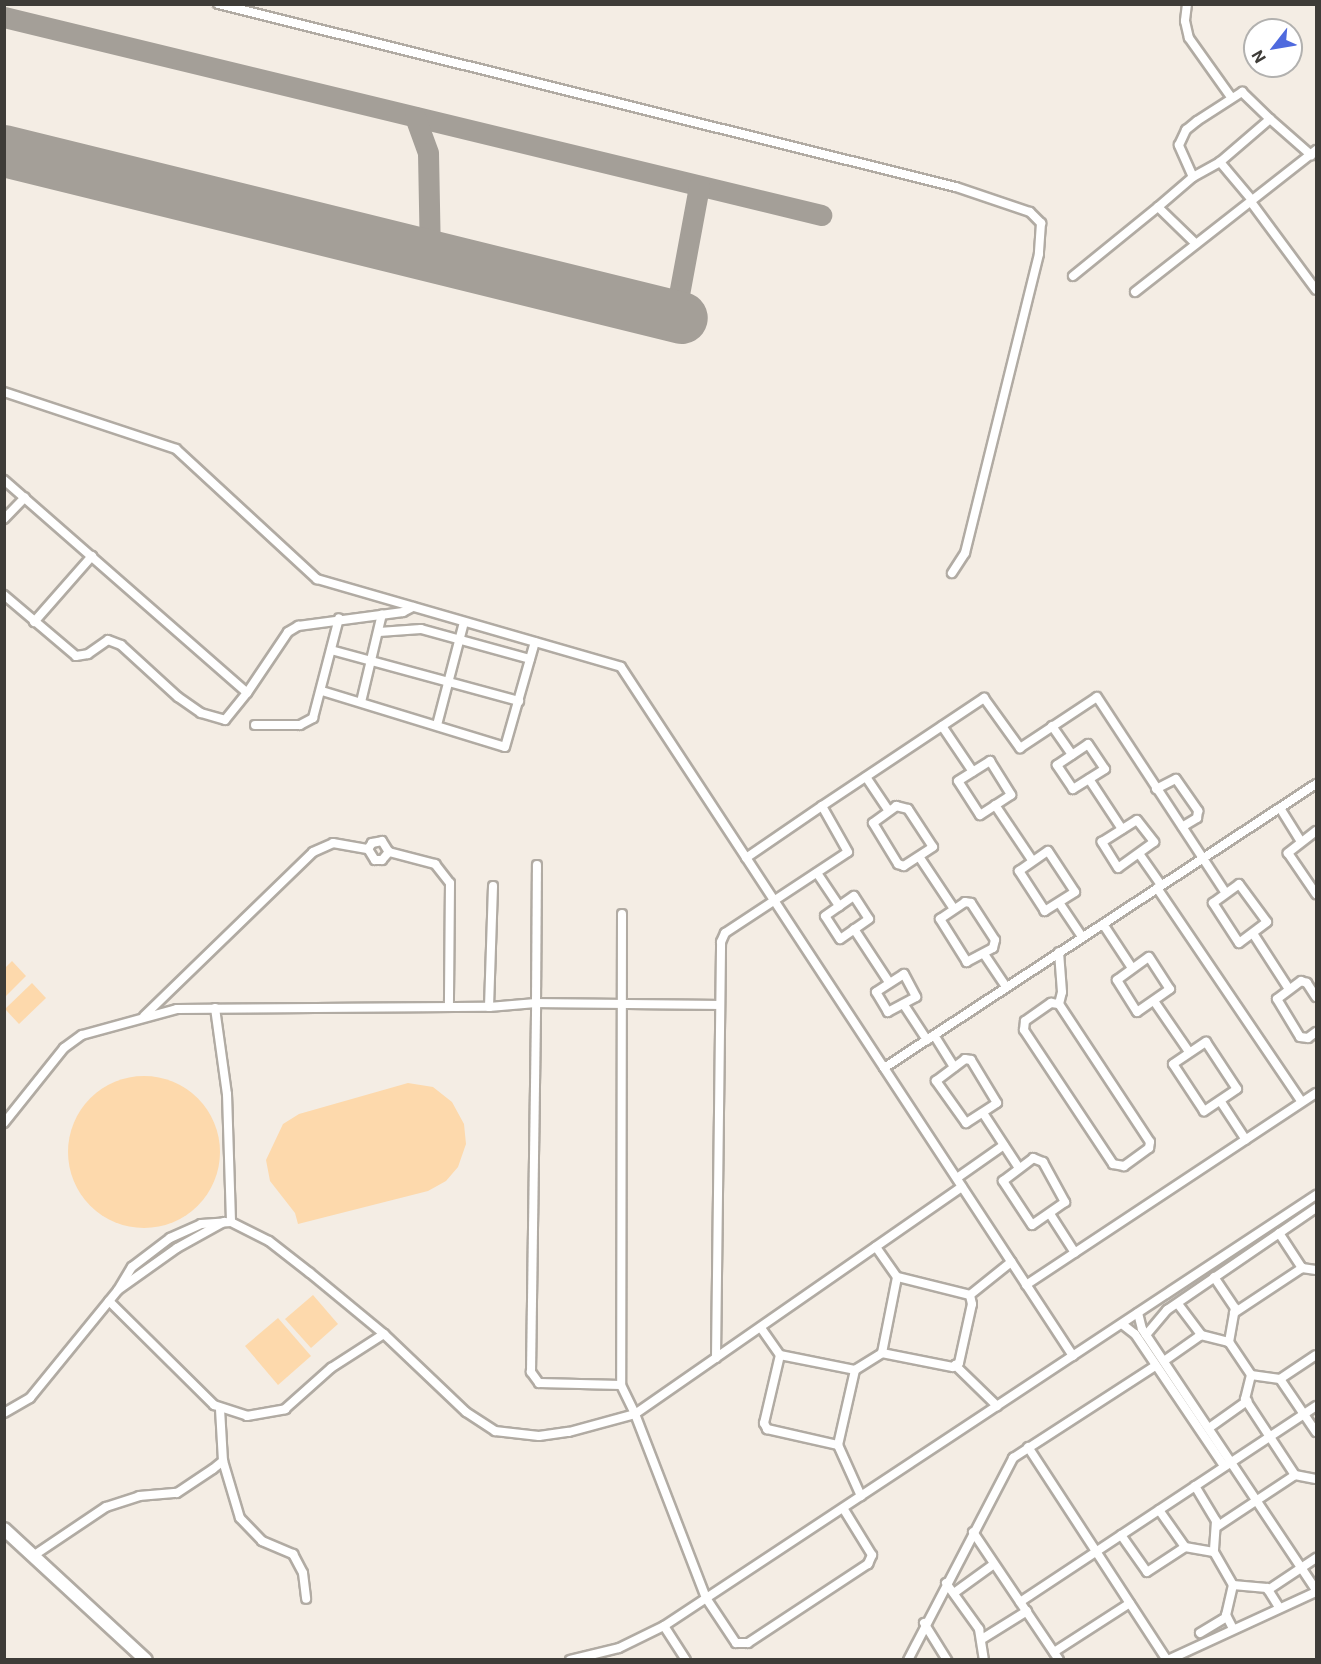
<!DOCTYPE html>
<style>
body{margin:0}
#map{position:relative;width:1321px;height:1664px;overflow:hidden;background:#f4ede4;font-family:Roboto,sans-serif}
div>[style]{position:absolute}
[style*='--x']{left:calc(var(--x)*1px);top:calc(var(--y)*1px);width:calc(var(--w)*1px);rotate:calc(var(--a)*1deg)}
.green>*{inset:0;background:#fdd9ac}
.round{border-radius:50%}
.taxiway>*{height:21px;margin:-10.5px;padding:0 10.5px;transform-origin:10.5px;border-radius:10.5px;background:#a49f98}
.runway>*{height:52px;margin:-26px;padding:0 26px;transform-origin:26px;border-radius:26px;background:#a49f98}
.roads{filter:drop-shadow(2px 0 #b1aba3) drop-shadow(-2px 0 #b1aba3) drop-shadow(0 2px #b1aba3) drop-shadow(0 -2px #b1aba3)}
.street>*{height:8px;margin:-4px;padding:0 4px;transform-origin:4px;border-radius:4px;background:#fff}
.secondary>*{height:12px;margin:-6px;padding:0 6px;transform-origin:6px;border-radius:6px;background:#fff}
span{translate:-50% -50%;white-space:nowrap;text-align:center;line-height:1.15;-webkit-text-stroke:4.5px #fff;paint-order:stroke}
.frame{position:absolute;inset:0;border:6px solid #3e3c38;pointer-events:none}
.north{position:absolute;left:1243px;top:18px;width:60px;height:60px;box-sizing:border-box;background:#fff;border:2px solid #b2b1af;border-radius:50%;rotate:239deg;font-size:16px;font-weight:700;line-height:24px;text-align:center;color:#3e3c38}
.north::after{content:'';display:block;margin:auto;width:21px;height:27px;background:#4f6ade;clip-path:polygon(50% 0,100% 100%,50% 72%,0 100%)}
</style>
<div id="map">
<div class="green">
<i style="clip-path:polygon(12px 961px,26px 976px,5px 997px,5px 968px)"></i>
<i style="clip-path:polygon(32px 983px,46px 998px,19px 1024px,5px 1009px)"></i>
<i class="round" style="left:68px;top:1076px;width:152px;height:152px"></i>
<i style="clip-path:polygon(408px 1083px,433px 1087px,452px 1102px,464px 1124px,466px 1144px,458px 1167px,446px 1181px,428px 1191px,298px 1224px,295px 1213px,270px 1181px,266px 1160px,283px 1124px,299px 1114px)"></i>
<i style="clip-path:polygon(313px 1295px,338px 1324px,311px 1348px,285px 1319px)"></i>
<i style="clip-path:polygon(278px 1318px,311px 1356px,278px 1385px,245px 1346px)"></i>
</div>
<div class="taxiway">
<i style="--x:4;--y:17;--w:841;--a:13.62"></i>
<i style="--x:415;--y:117;--w:38;--a:70"></i>
<i style="--x:428;--y:153;--w:103;--a:88.9"></i>
<i style="--x:675;--y:316;--w:132;--a:-79.5"></i>
</div>
<div class="runway">
<i style="--x:4;--y:151;--w:698;--a:13.84"></i>
</div>
<div class="roads">
<div class="street">
<i style="--x:218;--y:4;--w:760;--a:13.93"></i>
<i style="--x:956;--y:187;--w:78;--a:18.7"></i>
<i style="--x:1030;--y:212;--w:16;--a:45"></i>
<i style="--x:1041;--y:223;--w:31;--a:94"></i>
<i style="--x:1039;--y:254;--w:308;--a:103.9"></i>
<i style="--x:965;--y:553;--w:24;--a:123"></i>
<i style="--x:1187;--y:4;--w:17;--a:97"></i>
<i style="--x:1185;--y:21;--w:17;--a:77"></i>
<i style="--x:1189;--y:38;--w:72;--a:54.6"></i>
<i style="--x:1193;--y:177;--w:35;--a:-114"></i>
<i style="--x:1179;--y:145;--w:17;--a:-65"></i>
<i style="--x:1186;--y:130;--w:14;--a:-39"></i>
<i style="--x:1197;--y:121;--w:54;--a:-32.8"></i>
<i style="--x:1242;--y:92;--w:39;--a:44"></i>
<i style="--x:1252;--y:200;--w:50;--a:-130.1"></i>
<i style="--x:1220;--y:162;--w:66;--a:-40.7"></i>
<i style="--x:1270;--y:119;--w:55;--a:41.3"></i>
<i style="--x:1251;--y:202;--w:109;--a:53.5"></i>
<i style="--x:1158;--y:207;--w:46;--a:-40.6"></i>
<i style="--x:1193;--y:177;--w:31;--a:-29"></i>
<i style="--x:1073;--y:276;--w:109;--a:-39.1"></i>
<i style="--x:1158;--y:207;--w:53;--a:44.2"></i>
<i style="--x:1135;--y:292;--w:230;--a:-38.1"></i>
<i style="--x:4;--y:392;--w:181;--a:18.3"></i>
<i style="--x:176;--y:449;--w:192;--a:42.7"></i>
<i style="--x:317;--y:579;--w:316;--a:16.1"></i>
<i style="--x:621;--y:667;--w:824;--a:56.73"></i>
<i style="--x:4;--y:480;--w:323;--a:41.2"></i>
<i style="--x:4;--y:519;--w:30;--a:-46"></i>
<i style="--x:4;--y:595;--w:94;--a:40.3"></i>
<i style="--x:76;--y:656;--w:12;--a:-9"></i>
<i style="--x:88;--y:654;--w:24;--a:-35"></i>
<i style="--x:108;--y:640;--w:14;--a:21"></i>
<i style="--x:121;--y:645;--w:77;--a:42.4"></i>
<i style="--x:178;--y:697;--w:28;--a:35"></i>
<i style="--x:201;--y:713;--w:25;--a:16"></i>
<i style="--x:225;--y:720;--w:35;--a:-51"></i>
<i style="--x:247;--y:693;--w:73;--a:-56.1"></i>
<i style="--x:288;--y:632;--w:12;--a:-31"></i>
<i style="--x:298;--y:626;--w:106;--a:-7.6"></i>
<i style="--x:403;--y:612;--w:11;--a:-27"></i>
<i style="--x:34;--y:622;--w:88;--a:-48.7"></i>
<i style="--x:379;--y:632;--w:42;--a:-4.1"></i>
<i style="--x:421;--y:629;--w:113;--a:15.4"></i>
<i style="--x:331;--y:650;--w:195;--a:15.2"></i>
<i style="--x:322;--y:691;--w:191;--a:17"></i>
<i style="--x:505;--y:747;--w:109;--a:-74.1"></i>
<i style="--x:361;--y:702;--w:90;--a:-76.6"></i>
<i style="--x:255;--y:725;--w:45;--a:0"></i>
<i style="--x:300;--y:725;--w:15;--a:-28"></i>
<i style="--x:313;--y:718;--w:103;--a:-75.4"></i>
<i style="--x:437;--y:725;--w:106;--a:-75.3"></i>
<i style="--x:942;--y:726;--w:55;--a:56"></i>
<i style="--x:1052;--y:726;--w:35;--a:55"></i>
<i style="--x:1088;--y:744;--w:30;--a:56"></i>
<i style="--x:1105;--y:769;--w:38;--a:148"></i>
<i style="--x:1073;--y:789;--w:29;--a:-124"></i>
<i style="--x:1057;--y:765;--w:37;--a:-34"></i>
<i style="--x:990;--y:761;--w:40;--a:58"></i>
<i style="--x:1011;--y:795;--w:37;--a:147"></i>
<i style="--x:980;--y:815;--w:40;--a:-122.9"></i>
<i style="--x:958;--y:781;--w:38;--a:-32"></i>
<i style="--x:866;--y:777;--w:40;--a:56"></i>
<i style="--x:1089;--y:779;--w:60;--a:56.6"></i>
<i style="--x:1156;--y:789;--w:22;--a:-27"></i>
<i style="--x:1176;--y:779;--w:39;--a:55"></i>
<i style="--x:1198;--y:811;--w:7;--a:98"></i>
<i style="--x:1197;--y:818;--w:17;--a:149"></i>
<i style="--x:995;--y:805;--w:66;--a:56.1"></i>
<i style="--x:896;--y:806;--w:12;--a:14"></i>
<i style="--x:908;--y:809;--w:45;--a:56.7"></i>
<i style="--x:933;--y:847;--w:35;--a:147"></i>
<i style="--x:904;--y:866;--w:6;--a:-162"></i>
<i style="--x:898;--y:864;--w:48;--a:-121.4"></i>
<i style="--x:873;--y:823;--w:29;--a:-36"></i>
<i style="--x:1280;--y:808;--w:39;--a:58"></i>
<i style="--x:1137;--y:820;--w:28;--a:52"></i>
<i style="--x:1154;--y:842;--w:44;--a:144.2"></i>
<i style="--x:1118;--y:868;--w:31;--a:-122"></i>
<i style="--x:1102;--y:842;--w:41;--a:-32.2"></i>
<i style="--x:1316;--y:831;--w:36;--a:142"></i>
<i style="--x:1288;--y:853;--w:50;--a:55.7"></i>
<i style="--x:368;--y:849;--w:13;--a:58"></i>
<i style="--x:375;--y:860;--w:7;--a:0"></i>
<i style="--x:382;--y:860;--w:11;--a:-49"></i>
<i style="--x:368;--y:849;--w:7;--a:-56"></i>
<i style="--x:372;--y:843;--w:10;--a:-11"></i>
<i style="--x:382;--y:841;--w:13;--a:58"></i>
<i style="--x:1048;--y:851;--w:49;--a:56.6"></i>
<i style="--x:1075;--y:892;--w:36;--a:148"></i>
<i style="--x:1045;--y:911;--w:48;--a:-123"></i>
<i style="--x:1019;--y:871;--w:35;--a:-35"></i>
<i style="--x:389;--y:852;--w:48;--a:14.6"></i>
<i style="--x:435;--y:864;--w:24;--a:52"></i>
<i style="--x:450;--y:883;--w:124;--a:90.5"></i>
<i style="--x:1140;--y:855;--w:37;--a:55"></i>
<i style="--x:746;--y:858;--w:92;--a:-34.4"></i>
<i style="--x:920;--y:858;--w:61;--a:56.3"></i>
<i style="--x:817;--y:873;--w:40;--a:56"></i>
<i style="--x:1239;--y:884;--w:47;--a:53.6"></i>
<i style="--x:1267;--y:922;--w:35;--a:143"></i>
<i style="--x:1239;--y:943;--w:48;--a:-123"></i>
<i style="--x:1213;--y:903;--w:32;--a:-36"></i>
<i style="--x:1157;--y:888;--w:258;--a:55.9"></i>
<i style="--x:854;--y:896;--w:27;--a:57"></i>
<i style="--x:869;--y:919;--w:35;--a:145"></i>
<i style="--x:840;--y:939;--w:27;--a:-123"></i>
<i style="--x:825;--y:916;--w:35;--a:-35"></i>
<i style="--x:965;--y:902;--w:6;--a:9"></i>
<i style="--x:971;--y:903;--w:44;--a:57"></i>
<i style="--x:995;--y:940;--w:8;--a:104"></i>
<i style="--x:993;--y:948;--w:30;--a:152"></i>
<i style="--x:967;--y:962;--w:51;--a:-122.1"></i>
<i style="--x:940;--y:919;--w:30;--a:-34"></i>
<i style="--x:1060;--y:904;--w:40;--a:56"></i>
<i style="--x:622;--y:914;--w:471;--a:90.1"></i>
<i style="--x:621;--y:1385;--w:32;--a:64"></i>
<i style="--x:635;--y:1414;--w:398;--a:-34.8"></i>
<i style="--x:1103;--y:924;--w:53;--a:56.6"></i>
<i style="--x:854;--y:929;--w:64;--a:56.6"></i>
<i style="--x:1254;--y:935;--w:64;--a:57.1"></i>
<i style="--x:984;--y:954;--w:40;--a:56"></i>
<i style="--x:1149;--y:957;--w:38;--a:57"></i>
<i style="--x:1170;--y:989;--w:40;--a:145.1"></i>
<i style="--x:1137;--y:1012;--w:38;--a:-122"></i>
<i style="--x:1117;--y:980;--w:39;--a:-36"></i>
<i style="--x:904;--y:974;--w:26;--a:62"></i>
<i style="--x:916;--y:997;--w:32;--a:152"></i>
<i style="--x:888;--y:1012;--w:23;--a:-121"></i>
<i style="--x:876;--y:992;--w:33;--a:-33"></i>
<i style="--x:1316;--y:997;--w:17;--a:-123"></i>
<i style="--x:1307;--y:983;--w:6;--a:-162"></i>
<i style="--x:1301;--y:981;--w:30;--a:143"></i>
<i style="--x:1277;--y:999;--w:44;--a:58.8"></i>
<i style="--x:1300;--y:1037;--w:8;--a:7"></i>
<i style="--x:1308;--y:1038;--w:10;--a:-37"></i>
<i style="--x:1154;--y:1001;--w:62;--a:55.5"></i>
<i style="--x:1051;--y:1003;--w:8;--a:7"></i>
<i style="--x:1059;--y:1004;--w:165;--a:56.6"></i>
<i style="--x:1150;--y:1142;--w:6;--a:99"></i>
<i style="--x:1149;--y:1148;--w:31;--a:144"></i>
<i style="--x:1124;--y:1166;--w:11;--a:-170"></i>
<i style="--x:1113;--y:1164;--w:161;--a:-123.6"></i>
<i style="--x:1024;--y:1030;--w:9;--a:-84"></i>
<i style="--x:1025;--y:1021;--w:32;--a:-35"></i>
<i style="--x:1059;--y:1004;--w:12;--a:-76"></i>
<i style="--x:1062;--y:992;--w:40;--a:-94.3"></i>
<i style="--x:904;--y:1005;--w:42;--a:56.7"></i>
<i style="--x:489;--y:1007;--w:121;--a:-88.1"></i>
<i style="--x:215;--y:1008;--w:87;--a:82.1"></i>
<i style="--x:227;--y:1094;--w:128;--a:88.2"></i>
<i style="--x:144;--y:1016;--w:235;--a:-44.1"></i>
<i style="--x:313;--y:852;--w:22;--a:-24"></i>
<i style="--x:333;--y:843;--w:36;--a:10"></i>
<i style="--x:934;--y:1035;--w:38;--a:58"></i>
<i style="--x:1206;--y:1042;--w:56;--a:56.6"></i>
<i style="--x:1237;--y:1089;--w:40;--a:146"></i>
<i style="--x:1204;--y:1111;--w:56;--a:-123.4"></i>
<i style="--x:1173;--y:1064;--w:40;--a:-34"></i>
<i style="--x:965;--y:1059;--w:6;--a:9"></i>
<i style="--x:971;--y:1060;--w:50;--a:58.8"></i>
<i style="--x:997;--y:1103;--w:37;--a:147"></i>
<i style="--x:966;--y:1123;--w:52;--a:-125.5"></i>
<i style="--x:936;--y:1081;--w:36;--a:-37"></i>
<i style="--x:884;--y:1068;--w:517;--a:-33.32"></i>
<i style="--x:1221;--y:1102;--w:45;--a:56.7"></i>
<i style="--x:983;--y:1113;--w:66;--a:56.8"></i>
<i style="--x:4;--y:1123;--w:96;--a:-51.3"></i>
<i style="--x:64;--y:1048;--w:22;--a:-36"></i>
<i style="--x:82;--y:1035;--w:98;--a:-15.3"></i>
<i style="--x:177;--y:1009;--w:312;--a:-0.4"></i>
<i style="--x:489;--y:1007;--w:47;--a:-4.9"></i>
<i style="--x:536;--y:1003;--w:138;--a:-89.6"></i>
<i style="--x:1033;--y:1158;--w:11;--a:22"></i>
<i style="--x:1043;--y:1162;--w:46;--a:61.2"></i>
<i style="--x:1065;--y:1202;--w:40;--a:145.1"></i>
<i style="--x:1032;--y:1225;--w:53;--a:-123.4"></i>
<i style="--x:1003;--y:1181;--w:38;--a:-37"></i>
<i style="--x:957;--y:1178;--w:57;--a:-35.1"></i>
<i style="--x:1050;--y:1214;--w:46;--a:57.3"></i>
<i style="--x:1279;--y:1233;--w:42;--a:56.7"></i>
<i style="--x:1302;--y:1268;--w:14;--a:8"></i>
<i style="--x:1214;--y:1277;--w:37;--a:56"></i>
<i style="--x:1235;--y:1308;--w:35;--a:100"></i>
<i style="--x:1026;--y:1285;--w:348;--a:-33.5"></i>
<i style="--x:118;--y:1290;--w:27;--a:-59"></i>
<i style="--x:132;--y:1267;--w:48;--a:-37.3"></i>
<i style="--x:170;--y:1238;--w:34;--a:-24"></i>
<i style="--x:201;--y:1224;--w:30;--a:-4"></i>
<i style="--x:231;--y:1222;--w:42;--a:26.6"></i>
<i style="--x:269;--y:1241;--w:52;--a:38"></i>
<i style="--x:310;--y:1273;--w:96;--a:39.5"></i>
<i style="--x:384;--y:1334;--w:113;--a:43.6"></i>
<i style="--x:466;--y:1412;--w:35;--a:33"></i>
<i style="--x:495;--y:1431;--w:44;--a:6.5"></i>
<i style="--x:539;--y:1436;--w:30;--a:-8"></i>
<i style="--x:569;--y:1432;--w:68;--a:-15.3"></i>
<i style="--x:635;--y:1414;--w:197;--a:68.9"></i>
<i style="--x:706;--y:1598;--w:54;--a:56.3"></i>
<i style="--x:736;--y:1643;--w:12;--a:0"></i>
<i style="--x:748;--y:1643;--w:144;--a:-33.4"></i>
<i style="--x:868;--y:1564;--w:10;--a:-66"></i>
<i style="--x:872;--y:1555;--w:55;--a:-121.7"></i>
<i style="--x:970;--y:1295;--w:53;--a:-38.8"></i>
<i style="--x:109;--y:1301;--w:148;--a:44.7"></i>
<i style="--x:214;--y:1405;--w:35;--a:18"></i>
<i style="--x:247;--y:1416;--w:39;--a:-10"></i>
<i style="--x:285;--y:1409;--w:62;--a:-41.7"></i>
<i style="--x:331;--y:1368;--w:63;--a:-32.7"></i>
<i style="--x:1178;--y:1304;--w:39;--a:53"></i>
<i style="--x:1201;--y:1335;--w:29;--a:14"></i>
<i style="--x:1229;--y:1342;--w:40;--a:56"></i>
<i style="--x:1251;--y:1375;--w:29;--a:8"></i>
<i style="--x:1280;--y:1379;--w:64;--a:55.8"></i>
<i style="--x:1138;--y:1313;--w:16;--a:76"></i>
<i style="--x:1142;--y:1329;--w:314;--a:56.3"></i>
<i style="--x:1234;--y:1313;--w:82;--a:-33.5"></i>
<i style="--x:1122;--y:1324;--w:16;--a:38"></i>
<i style="--x:1135;--y:1334;--w:159;--a:56"></i>
<i style="--x:761;--y:1328;--w:33;--a:55"></i>
<i style="--x:780;--y:1355;--w:70;--a:103.2"></i>
<i style="--x:764;--y:1423;--w:7;--a:63"></i>
<i style="--x:767;--y:1429;--w:73;--a:12.7"></i>
<i style="--x:838;--y:1445;--w:77;--a:-77.2"></i>
<i style="--x:855;--y:1370;--w:32;--a:-32"></i>
<i style="--x:882;--y:1353;--w:77;--a:-78.8"></i>
<i style="--x:897;--y:1277;--w:37;--a:-125"></i>
<i style="--x:1146;--y:1335;--w:33;--a:-50"></i>
<i style="--x:1167;--y:1310;--w:181;--a:-34.4"></i>
<i style="--x:882;--y:1353;--w:72;--a:11.2"></i>
<i style="--x:953;--y:1367;--w:7;--a:-34"></i>
<i style="--x:959;--y:1363;--w:60;--a:-77.6"></i>
<i style="--x:972;--y:1304;--w:9;--a:-103"></i>
<i style="--x:970;--y:1295;--w:75;--a:-166.1"></i>
<i style="--x:780;--y:1355;--w:76;--a:11.3"></i>
<i style="--x:716;--y:1358;--w:416;--a:-89.3"></i>
<i style="--x:721;--y:942;--w:10;--a:-66"></i>
<i style="--x:725;--y:933;--w:147;--a:-33.4"></i>
<i style="--x:848;--y:852;--w:53;--a:-119.5"></i>
<i style="--x:822;--y:806;--w:195;--a:-33.7"></i>
<i style="--x:984;--y:698;--w:62;--a:54.2"></i>
<i style="--x:1020;--y:748;--w:92;--a:-33.5"></i>
<i style="--x:1097;--y:697;--w:233;--a:56.7"></i>
<i style="--x:1164;--y:1361;--w:45;--a:-35.1"></i>
<i style="--x:955;--y:1365;--w:59;--a:44.3"></i>
<i style="--x:1251;--y:1375;--w:25;--a:104"></i>
<i style="--x:1245;--y:1399;--w:91;--a:56.7"></i>
<i style="--x:1295;--y:1475;--w:21;--a:11"></i>
<i style="--x:1280;--y:1379;--w:43;--a:-33.7"></i>
<i style="--x:621;--y:1385;--w:82;--a:-178.6"></i>
<i style="--x:539;--y:1383;--w:14;--a:-126"></i>
<i style="--x:531;--y:1372;--w:369;--a:-89.2"></i>
<i style="--x:536;--y:1003;--w:183;--a:0.6"></i>
<i style="--x:4;--y:1413;--w:30;--a:-30"></i>
<i style="--x:30;--y:1398;--w:139;--a:-50.8"></i>
<i style="--x:118;--y:1290;--w:72;--a:-35.4"></i>
<i style="--x:177;--y:1248;--w:54;--a:-29"></i>
<i style="--x:1209;--y:1428;--w:47;--a:-35.4"></i>
<i style="--x:838;--y:1445;--w:56;--a:65.7"></i>
<i style="--x:1028;--y:1447;--w:254;--a:56.9"></i>
<i style="--x:223;--y:1461;--w:59;--a:73.4"></i>
<i style="--x:240;--y:1518;--w:32;--a:46"></i>
<i style="--x:262;--y:1541;--w:34;--a:23"></i>
<i style="--x:293;--y:1554;--w:21;--a:62"></i>
<i style="--x:303;--y:1573;--w:26;--a:83"></i>
<i style="--x:1195;--y:1486;--w:41;--a:59"></i>
<i style="--x:1216;--y:1521;--w:31;--a:94"></i>
<i style="--x:1214;--y:1552;--w:38;--a:60"></i>
<i style="--x:1233;--y:1585;--w:31;--a:103"></i>
<i style="--x:1226;--y:1615;--w:16;--a:63"></i>
<i style="--x:1159;--y:1510;--w:45;--a:54.9"></i>
<i style="--x:1185;--y:1547;--w:29;--a:10"></i>
<i style="--x:1218;--y:1526;--w:92;--a:-33.5"></i>
<i style="--x:973;--y:1532;--w:154;--a:56.1"></i>
<i style="--x:1121;--y:1535;--w:45;--a:54.9"></i>
<i style="--x:1147;--y:1572;--w:45;--a:-33.3"></i>
<i style="--x:33;--y:1556;--w:88;--a:-33.9"></i>
<i style="--x:106;--y:1507;--w:35;--a:-18"></i>
<i style="--x:139;--y:1496;--w:38;--a:-5"></i>
<i style="--x:177;--y:1493;--w:43;--a:-33.7"></i>
<i style="--x:213;--y:1469;--w:13;--a:-39"></i>
<i style="--x:223;--y:1461;--w:52;--a:-93.3"></i>
<i style="--x:946;--y:1583;--w:57;--a:54.3"></i>
<i style="--x:979;--y:1629;--w:31;--a:81"></i>
<i style="--x:1233;--y:1585;--w:34;--a:5"></i>
<i style="--x:1267;--y:1588;--w:22;--a:58"></i>
<i style="--x:1268;--y:1590;--w:58;--a:-33.7"></i>
<i style="--x:954;--y:1593;--w:49;--a:-35.9"></i>
<i style="--x:1020;--y:1602;--w:355;--a:-33.5"></i>
<i style="--x:924;--y:1623;--w:44;--a:58.1"></i>
<i style="--x:664;--y:1626;--w:40;--a:57.1"></i>
<i style="--x:1200;--y:1633;--w:31;--a:-31"></i>
<i style="--x:982;--y:1639;--w:53;--a:-31.9"></i>
<i style="--x:1054;--y:1652;--w:90;--a:-32.8"></i>
<i style="--x:570;--y:1660;--w:50;--a:-13.8"></i>
<i style="--x:619;--y:1648;--w:50;--a:-26.1"></i>
<i style="--x:664;--y:1626;--w:782;--a:-33.47"></i>
<i style="--x:908;--y:1660;--w:228;--a:-62.5"></i>
<i style="--x:1013;--y:1458;--w:169;--a:-32.9"></i>
<i style="--x:1168;--y:1660;--w:163;--a:-24.7"></i>
</div>
<div class="secondary">
<i style="--x:4;--y:1529;--w:193;--a:42.7"></i>
</div>
</div>
<div class="frame"></div>
<div class="north">N</div>
</div>
